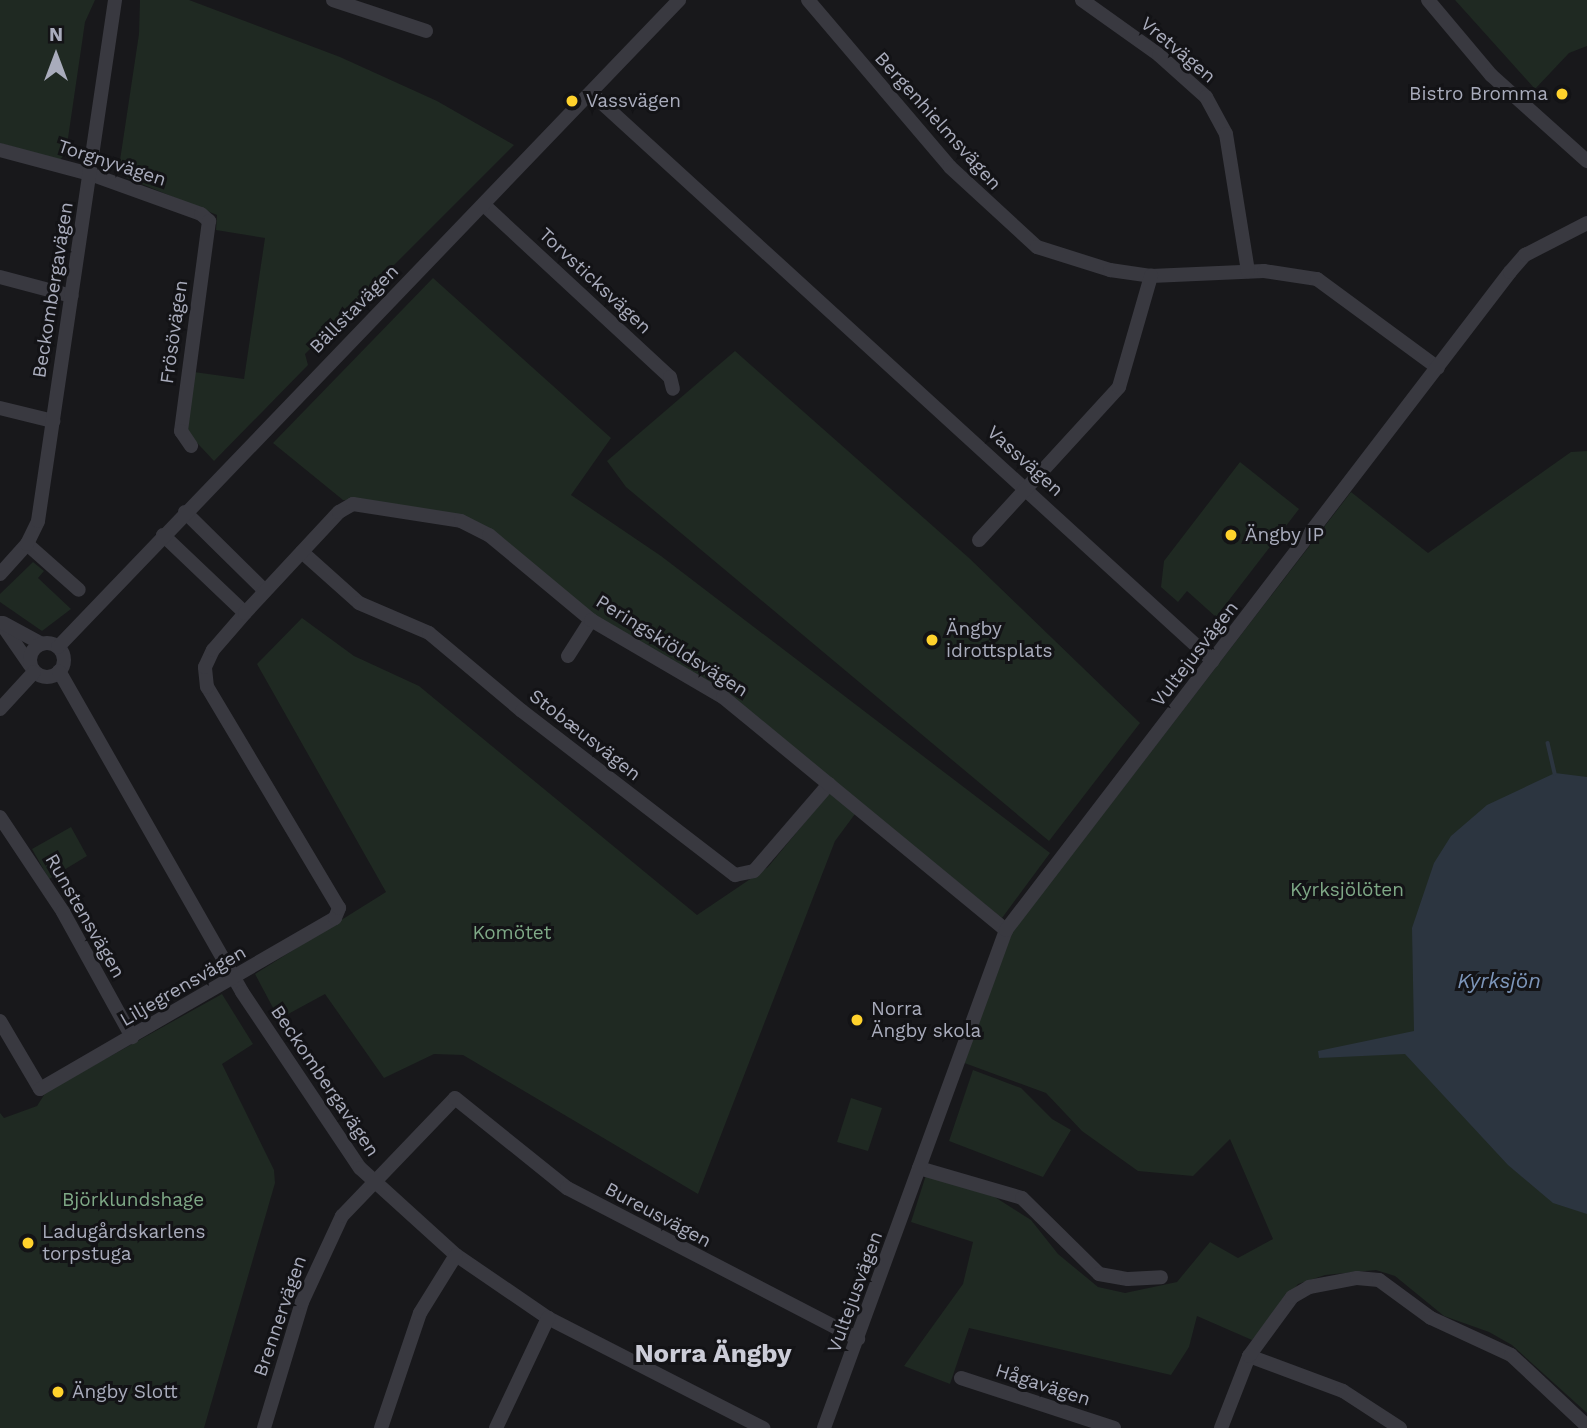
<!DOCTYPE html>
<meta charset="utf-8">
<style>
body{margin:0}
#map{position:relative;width:1587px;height:1428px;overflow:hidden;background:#18181b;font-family:"Work Sans",sans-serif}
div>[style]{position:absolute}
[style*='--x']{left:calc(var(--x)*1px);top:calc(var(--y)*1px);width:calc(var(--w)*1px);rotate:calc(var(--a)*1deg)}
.green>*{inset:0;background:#1f2922}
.water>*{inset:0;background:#2c3540}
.stream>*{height:3.5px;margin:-1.75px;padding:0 1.75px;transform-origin:1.75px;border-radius:1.75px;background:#2c3540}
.minor>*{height:14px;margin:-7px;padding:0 7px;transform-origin:7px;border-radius:7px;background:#393940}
.minor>.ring{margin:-7px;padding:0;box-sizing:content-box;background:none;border:14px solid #393940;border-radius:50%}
.dots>*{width:19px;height:19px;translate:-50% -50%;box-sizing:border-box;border:4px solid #131316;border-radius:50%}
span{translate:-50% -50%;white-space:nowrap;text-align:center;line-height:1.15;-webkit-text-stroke:6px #131316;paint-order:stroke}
.street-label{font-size:19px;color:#a9acbc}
.poi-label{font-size:19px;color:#a9acbc}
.right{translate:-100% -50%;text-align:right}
.left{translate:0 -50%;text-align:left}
.park-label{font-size:19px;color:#7ea886}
.water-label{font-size:21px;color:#7d96ba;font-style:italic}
.district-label{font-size:26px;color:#cbccd7;font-weight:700}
.north{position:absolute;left:21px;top:21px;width:70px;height:70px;-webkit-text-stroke:5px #131316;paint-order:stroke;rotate:0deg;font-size:19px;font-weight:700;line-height:28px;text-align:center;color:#a9acbc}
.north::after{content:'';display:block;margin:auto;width:24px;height:32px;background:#a9acbc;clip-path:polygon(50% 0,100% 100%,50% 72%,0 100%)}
</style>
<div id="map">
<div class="green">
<i style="clip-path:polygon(0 0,95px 0,85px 22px,66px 152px,60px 160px,0 143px)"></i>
<i style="clip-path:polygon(140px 0,189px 0,340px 57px,437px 101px,514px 145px,305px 354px,308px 365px,214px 461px,186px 431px,194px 372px,244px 379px,265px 238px,216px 230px,217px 215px,127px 178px,119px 167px,139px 34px)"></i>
<i style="clip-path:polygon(1455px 0,1587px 0,1587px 46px,1569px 53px,1535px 89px)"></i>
<i style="clip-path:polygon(433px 278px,611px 438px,571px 495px,661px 556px,1050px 853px,1002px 918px,716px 686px,596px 618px,513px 547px,425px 509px,343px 500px,273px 443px)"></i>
<i style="clip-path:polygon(735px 351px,969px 558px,1140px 723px,1049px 841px,626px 487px,607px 461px)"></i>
<i style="clip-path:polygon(1587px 451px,1587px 1413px,1512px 1345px,1489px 1332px,1444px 1316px,1395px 1276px,1376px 1270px,1325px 1275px,1298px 1284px,1252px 1340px,1197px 1316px,1189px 1347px,1171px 1375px,969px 1328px,950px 1384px,904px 1366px,963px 1284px,973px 1242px,911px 1222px,926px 1175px,979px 1187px,1031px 1220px,1058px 1254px,1098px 1287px,1125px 1293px,1177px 1282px,1210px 1242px,1238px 1258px,1273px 1239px,1230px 1139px,1193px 1176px,1138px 1171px,1082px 1131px,1046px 1093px,959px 1061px,1013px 931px,1351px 492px,1428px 553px,1571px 452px)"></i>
<i style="clip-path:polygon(1240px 462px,1299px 509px,1216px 617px,1187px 591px,1178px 602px,1161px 587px,1164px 561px)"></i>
<i style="clip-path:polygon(33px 562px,44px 571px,38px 578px,71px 609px,42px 631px,0 602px,0 594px)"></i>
<i style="clip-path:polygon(302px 618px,354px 656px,419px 686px,697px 915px,768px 867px,830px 792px,855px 814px,835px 841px,698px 1194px,463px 1055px,434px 1054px,384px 1078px,325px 994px,279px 1019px,255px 974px,386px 892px,257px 664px)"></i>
<i style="clip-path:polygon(71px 827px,87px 856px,49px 879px,32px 849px)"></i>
<i style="clip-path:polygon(222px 994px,253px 1044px,222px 1064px,274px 1170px,275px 1183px,204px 1428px,0 1428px,0 1113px,4px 1118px,37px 1106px,46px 1092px)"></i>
<i style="clip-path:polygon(973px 1070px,1021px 1088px,1052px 1119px,1071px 1130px,1043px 1177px,949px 1141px)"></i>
<i style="clip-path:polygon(851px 1098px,882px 1108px,868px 1151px,837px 1142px)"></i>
</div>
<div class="water">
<i style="clip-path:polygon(1555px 773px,1587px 777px,1587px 1214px,1553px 1203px,1508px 1165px,1405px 1054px,1319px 1058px,1318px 1051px,1414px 1031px,1412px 928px,1434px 863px,1451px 836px,1487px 805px)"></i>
</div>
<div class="stream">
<i style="--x:1548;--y:743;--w:31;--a:77"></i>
</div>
<div class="minor">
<i style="--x:333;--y:0;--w:98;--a:18.4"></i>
<i style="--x:808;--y:0;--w:219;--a:49.6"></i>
<i style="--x:950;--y:167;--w:118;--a:42.6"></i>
<i style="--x:1037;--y:247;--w:77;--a:17.5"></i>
<i style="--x:1110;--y:270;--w:41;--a:8.3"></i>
<i style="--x:1151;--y:276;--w:113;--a:-2.5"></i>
<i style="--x:1264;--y:271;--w:54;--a:8.6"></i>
<i style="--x:1317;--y:279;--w:150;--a:36.3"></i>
<i style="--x:1082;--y:0;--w:95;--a:35.5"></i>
<i style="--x:1159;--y:55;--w:63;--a:41.8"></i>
<i style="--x:1206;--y:97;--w:42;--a:61.6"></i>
<i style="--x:1226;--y:134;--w:139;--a:80.9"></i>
<i style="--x:1428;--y:0;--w:98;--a:50"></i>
<i style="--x:1491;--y:75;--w:129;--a:41.9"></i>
<i style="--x:591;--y:93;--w:842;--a:42.4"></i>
<i style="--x:0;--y:150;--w:93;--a:14.9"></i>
<i style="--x:90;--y:174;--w:118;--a:19.8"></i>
<i style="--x:201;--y:214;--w:11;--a:41"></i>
<i style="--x:209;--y:221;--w:212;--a:97.6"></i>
<i style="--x:181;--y:431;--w:18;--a:56"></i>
<i style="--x:484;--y:205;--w:253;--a:42.8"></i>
<i style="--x:670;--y:377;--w:12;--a:76"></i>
<i style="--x:0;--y:277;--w:74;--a:14.8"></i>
<i style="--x:0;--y:408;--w:55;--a:13.8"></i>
<i style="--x:185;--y:512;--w:112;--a:44.6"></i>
<i style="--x:163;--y:535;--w:113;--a:43.6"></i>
<i style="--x:979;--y:540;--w:207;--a:-47.5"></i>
<i style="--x:1119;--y:387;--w:116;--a:-73.9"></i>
<i style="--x:27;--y:544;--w:69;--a:41.5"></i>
<i style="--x:302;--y:552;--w:76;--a:41.8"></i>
<i style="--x:359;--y:603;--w:76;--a:23.2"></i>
<i style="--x:429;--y:633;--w:121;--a:40"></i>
<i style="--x:522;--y:711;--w:269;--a:37.6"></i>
<i style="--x:735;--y:875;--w:19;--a:-12"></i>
<i style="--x:754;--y:871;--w:115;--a:-49.2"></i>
<i style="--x:0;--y:574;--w:40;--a:-48"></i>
<i style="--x:27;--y:544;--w:25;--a:-64"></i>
<i style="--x:38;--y:521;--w:527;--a:-81.59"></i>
<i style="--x:1;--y:623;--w:51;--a:55.4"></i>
<i style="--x:3;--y:623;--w:44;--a:28.3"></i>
<i class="ring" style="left:30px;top:643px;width:20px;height:20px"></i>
<i style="--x:58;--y:647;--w:897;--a:-46.17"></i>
<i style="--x:568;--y:656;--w:43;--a:-57.4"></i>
<i style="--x:59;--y:671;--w:369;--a:60.3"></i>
<i style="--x:242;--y:992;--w:212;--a:56.2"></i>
<i style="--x:360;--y:1168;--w:130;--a:42.2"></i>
<i style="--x:456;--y:1255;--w:112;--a:34.4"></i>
<i style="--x:548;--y:1318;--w:242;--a:27.1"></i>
<i style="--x:0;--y:709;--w:50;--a:-47.4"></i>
<i style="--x:0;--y:817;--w:114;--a:56.4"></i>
<i style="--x:63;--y:912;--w:143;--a:61.1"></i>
<i style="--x:0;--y:1021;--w:79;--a:59.5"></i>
<i style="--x:40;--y:1089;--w:341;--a:-30.1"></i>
<i style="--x:335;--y:918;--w:11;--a:-68"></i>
<i style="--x:339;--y:908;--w:257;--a:-120.8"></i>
<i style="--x:207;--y:687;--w:20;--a:-96"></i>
<i style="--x:205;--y:667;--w:19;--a:-65"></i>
<i style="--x:213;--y:650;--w:49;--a:-49.1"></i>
<i style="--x:245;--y:613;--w:138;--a:-47.1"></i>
<i style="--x:339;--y:512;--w:16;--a:-30"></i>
<i style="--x:353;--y:504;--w:109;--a:8.9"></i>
<i style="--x:461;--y:521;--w:31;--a:27"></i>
<i style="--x:489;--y:535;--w:133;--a:39.8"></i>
<i style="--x:591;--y:620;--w:153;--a:30.3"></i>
<i style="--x:723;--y:697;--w:367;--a:39.5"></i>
<i style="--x:919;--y:1168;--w:107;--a:16.2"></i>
<i style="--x:1022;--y:1198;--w:108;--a:44.6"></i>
<i style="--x:1099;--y:1274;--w:29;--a:10"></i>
<i style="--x:1128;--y:1279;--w:33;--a:-3"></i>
<i style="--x:1249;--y:1356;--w:100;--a:20.4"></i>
<i style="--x:1343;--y:1391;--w:68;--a:33"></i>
<i style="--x:961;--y:1378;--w:161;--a:18.1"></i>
<i style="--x:264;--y:1428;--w:132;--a:-73.2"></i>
<i style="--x:302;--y:1302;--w:95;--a:-65.1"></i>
<i style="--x:342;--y:1216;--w:163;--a:-46.2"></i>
<i style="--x:455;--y:1098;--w:144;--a:38.8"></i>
<i style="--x:567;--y:1188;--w:328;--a:27.4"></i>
<i style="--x:381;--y:1428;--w:121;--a:-71.3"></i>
<i style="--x:420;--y:1313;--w:68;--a:-58.2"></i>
<i style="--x:496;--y:1428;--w:122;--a:-64.7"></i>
<i style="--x:824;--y:1428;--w:530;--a:-69.92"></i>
<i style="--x:1006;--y:930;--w:829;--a:-52.55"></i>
<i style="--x:1510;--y:272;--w:23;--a:-49"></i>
<i style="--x:1525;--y:255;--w:70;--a:-27.3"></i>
<i style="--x:1221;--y:1428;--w:77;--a:-68.7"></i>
<i style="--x:1249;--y:1356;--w:73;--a:-53.9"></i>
<i style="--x:1292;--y:1297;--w:20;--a:-30"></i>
<i style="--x:1309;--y:1287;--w:49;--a:-10.6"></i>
<i style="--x:1357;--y:1278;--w:22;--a:5"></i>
<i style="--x:1379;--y:1280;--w:64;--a:36.2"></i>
<i style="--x:1431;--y:1318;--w:88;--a:24.8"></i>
<i style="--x:1511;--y:1355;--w:104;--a:43.1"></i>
</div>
<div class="dots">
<i style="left:1562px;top:94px;background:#ffd22c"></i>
<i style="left:572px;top:101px;background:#ffd22c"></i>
<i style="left:1231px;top:535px;background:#ffd22c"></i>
<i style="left:932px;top:640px;background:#ffd22c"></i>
<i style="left:857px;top:1020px;background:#ffd22c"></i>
<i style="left:28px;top:1243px;background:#ffd22c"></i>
<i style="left:58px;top:1392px;background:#ffd22c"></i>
</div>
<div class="street-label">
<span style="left:1178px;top:50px;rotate:40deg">Vretvägen</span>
<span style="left:938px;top:121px;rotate:48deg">Bergenhielmsvägen</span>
<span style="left:112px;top:163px;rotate:18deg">Torgnyvägen</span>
<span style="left:595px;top:281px;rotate:43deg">Torvsticksvägen</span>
<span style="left:53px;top:290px;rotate:-81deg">Beckombergavägen</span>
<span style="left:354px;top:309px;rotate:-45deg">Bällstavägen</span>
<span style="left:174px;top:332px;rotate:-82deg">Frösövägen</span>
<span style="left:1025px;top:461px;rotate:42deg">Vassvägen</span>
<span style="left:672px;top:646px;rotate:32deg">Peringskiöldsvägen</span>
<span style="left:1195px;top:654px;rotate:-52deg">Vultejusvägen</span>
<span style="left:585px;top:735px;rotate:38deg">Stobæusvägen</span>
<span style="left:85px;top:916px;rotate:60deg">Runstensvägen</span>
<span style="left:183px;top:986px;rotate:-30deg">Liljegrensvägen</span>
<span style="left:325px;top:1081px;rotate:56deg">Beckombergavägen</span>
<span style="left:658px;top:1215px;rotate:28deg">Bureusvägen</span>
<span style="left:855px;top:1292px;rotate:-70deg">Vultejusvägen</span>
<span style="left:280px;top:1316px;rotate:-71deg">Brennervägen</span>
<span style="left:1043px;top:1385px;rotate:18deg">Hågavägen</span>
</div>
<div class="poi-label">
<span class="right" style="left:1548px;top:94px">Bistro Bromma</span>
<span class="left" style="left:586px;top:101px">Vassvägen</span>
<span class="left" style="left:1245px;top:535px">Ängby IP</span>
<span class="left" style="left:946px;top:640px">Ängby<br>idrottsplats</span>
<span class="left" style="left:871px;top:1020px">Norra<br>Ängby skola</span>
<span class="left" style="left:42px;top:1243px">Ladugårdskarlens<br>torpstuga</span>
<span class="left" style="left:72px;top:1392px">Ängby Slott</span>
</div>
<div class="park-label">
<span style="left:1347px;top:890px">Kyrksjölöten</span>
<span style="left:512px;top:933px">Komötet</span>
<span style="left:133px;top:1200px">Björklundshage</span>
</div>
<div class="water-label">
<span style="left:1499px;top:981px">Kyrksjön</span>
</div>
<div class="district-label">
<span style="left:713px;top:1354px">Norra Ängby</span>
</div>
<div class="north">N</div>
</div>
